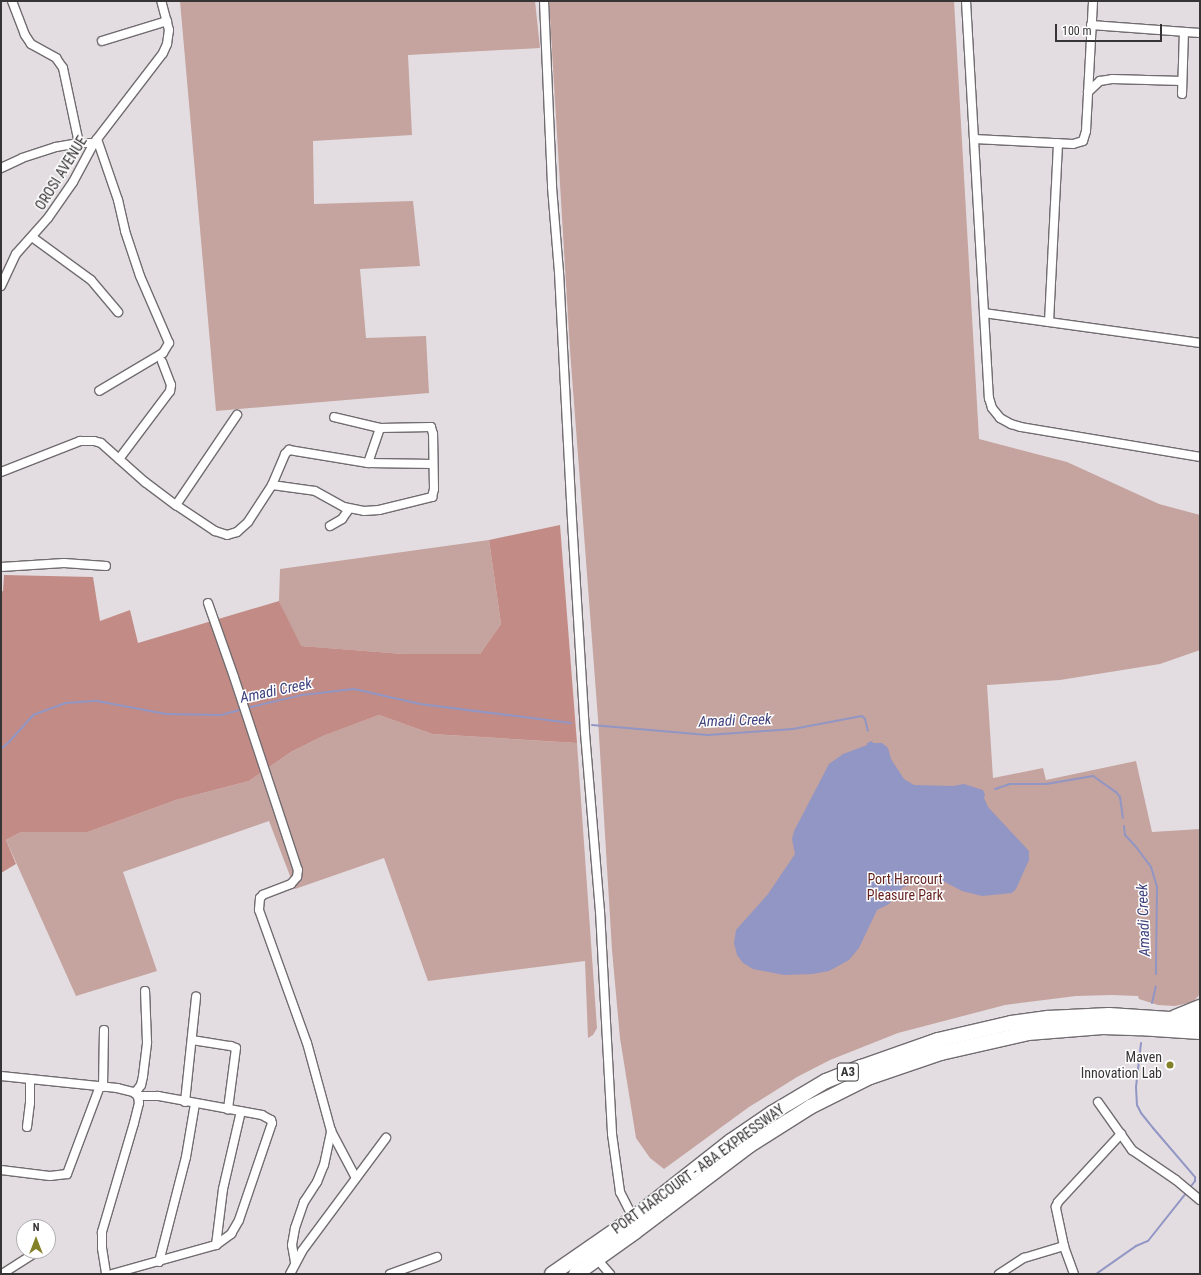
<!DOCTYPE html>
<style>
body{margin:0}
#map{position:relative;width:1201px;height:1275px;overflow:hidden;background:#e3dde1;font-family:"Roboto Condensed",sans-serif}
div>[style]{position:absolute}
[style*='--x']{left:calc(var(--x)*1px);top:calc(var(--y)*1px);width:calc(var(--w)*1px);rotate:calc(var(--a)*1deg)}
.green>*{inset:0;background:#c5a39f}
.forest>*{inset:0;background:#c28b85}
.water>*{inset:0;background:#9196c4}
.stream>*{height:2px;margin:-1px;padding:0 1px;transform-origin:1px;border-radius:1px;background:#9196c4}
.roads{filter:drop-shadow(1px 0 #716c70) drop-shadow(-1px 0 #716c70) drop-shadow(0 1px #716c70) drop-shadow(0 -1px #716c70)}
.minor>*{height:8px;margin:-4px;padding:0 4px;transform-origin:4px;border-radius:4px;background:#fff}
.trunk>*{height:14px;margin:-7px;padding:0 7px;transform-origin:7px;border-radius:7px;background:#fff}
.dots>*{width:11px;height:11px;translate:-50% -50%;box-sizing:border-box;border:2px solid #fff;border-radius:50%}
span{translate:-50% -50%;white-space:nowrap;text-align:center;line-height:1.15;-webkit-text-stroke:3px #fff;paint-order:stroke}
.shield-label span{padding:1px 3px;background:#fff;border:1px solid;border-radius:3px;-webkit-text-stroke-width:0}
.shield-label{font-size:13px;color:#373436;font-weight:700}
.street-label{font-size:14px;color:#373436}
.park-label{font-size:14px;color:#631f1c}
.poi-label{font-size:14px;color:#373436}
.right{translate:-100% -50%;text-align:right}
.water-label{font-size:15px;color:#40427d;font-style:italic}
.frame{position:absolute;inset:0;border:2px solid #373436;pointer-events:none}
.north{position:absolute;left:16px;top:1219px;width:40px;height:40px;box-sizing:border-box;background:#fff;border:1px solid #afaeaf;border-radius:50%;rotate:0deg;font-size:11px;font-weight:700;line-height:16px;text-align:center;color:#373436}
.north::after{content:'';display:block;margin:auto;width:14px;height:18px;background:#848027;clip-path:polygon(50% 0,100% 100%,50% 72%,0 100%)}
.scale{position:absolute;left:1055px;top:24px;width:107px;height:18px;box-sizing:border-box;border:2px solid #373436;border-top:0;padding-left:5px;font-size:12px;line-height:14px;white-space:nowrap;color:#373436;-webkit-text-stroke:3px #fff;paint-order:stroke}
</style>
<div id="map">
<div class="green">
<i style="clip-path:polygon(180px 1px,535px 1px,540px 48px,408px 55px,412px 135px,313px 141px,314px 204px,413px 201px,420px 266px,360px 269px,366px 338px,426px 336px,429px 393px,216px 411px)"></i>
<i style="clip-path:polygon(549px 1px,954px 1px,979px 439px,1067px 462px,1159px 504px,1200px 515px,1200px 650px,1160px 664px,1060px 680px,987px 685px,993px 778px,1043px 768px,1046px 780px,1136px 761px,1152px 832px,1200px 829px,1200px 994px,1193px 1002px,1175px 1006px,1158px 1005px,1139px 999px,1138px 996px,1112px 995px,1076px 996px,1005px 1005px,898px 1033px,830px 1060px,797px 1077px,749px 1107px,664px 1169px,650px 1158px,636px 1138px,620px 1038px,612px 950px,598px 719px,570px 350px)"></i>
<i style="clip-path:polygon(489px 540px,501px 624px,480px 654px,404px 654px,300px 646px,279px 601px,280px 569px)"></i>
<i style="clip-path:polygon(379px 715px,432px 734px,577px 743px,597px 1028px,593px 1035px,588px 1038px,585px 961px,428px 981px,384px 858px,295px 889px,269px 821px,123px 872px,157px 971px,76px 996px,6px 840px,21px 832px,88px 832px,176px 800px,249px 781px,291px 752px,323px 736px)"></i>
</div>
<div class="forest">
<i style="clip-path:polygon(560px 525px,577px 743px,432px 734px,379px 715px,323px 736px,291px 752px,249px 781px,176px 800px,88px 832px,21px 832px,6px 840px,16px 864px,1px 873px,1px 592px,3px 591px,4px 575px,93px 577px,100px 621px,130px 610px,138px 643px,279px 601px,301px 646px,404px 654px,480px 654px,501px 624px,489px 540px)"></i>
</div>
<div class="water">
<i style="clip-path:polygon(872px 741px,873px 743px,882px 743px,888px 748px,891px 759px,904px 779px,914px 785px,953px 786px,964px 784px,983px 790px,985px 795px,984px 798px,988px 807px,1029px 851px,1029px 860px,1016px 889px,1012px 893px,982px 896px,962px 891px,943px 881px,922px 882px,903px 887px,889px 904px,877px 910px,859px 948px,849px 960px,829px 971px,812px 974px,784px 975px,753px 969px,743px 963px,737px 955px,734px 943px,736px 930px,768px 894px,795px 854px,792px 839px,794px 831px,829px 764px,843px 754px,867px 745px,867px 743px)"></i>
</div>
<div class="stream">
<i style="--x:247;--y:708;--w:57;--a:-13.3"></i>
<i style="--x:302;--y:695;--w:52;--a:-6.6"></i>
<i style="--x:354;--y:689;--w:68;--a:12.8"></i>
<i style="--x:420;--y:704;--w:152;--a:7.2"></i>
<i style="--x:592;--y:725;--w:116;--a:4.9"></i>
<i style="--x:708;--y:735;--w:85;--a:-4"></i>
<i style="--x:793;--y:729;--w:70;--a:-10.7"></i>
<i style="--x:862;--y:716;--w:4;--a:45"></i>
<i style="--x:865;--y:719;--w:12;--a:76"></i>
<i style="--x:1;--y:749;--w:11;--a:-41"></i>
<i style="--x:9;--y:742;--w:36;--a:-48"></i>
<i style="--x:33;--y:715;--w:35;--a:-20"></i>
<i style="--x:66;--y:703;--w:31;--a:-4"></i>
<i style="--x:97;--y:701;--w:70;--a:10.7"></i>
<i style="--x:166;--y:714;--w:55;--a:1"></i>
<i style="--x:221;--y:715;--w:23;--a:-15"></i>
<i style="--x:995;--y:789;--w:16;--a:-18"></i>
<i style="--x:1010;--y:784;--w:36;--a:0"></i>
<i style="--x:1046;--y:784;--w:48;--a:-9.7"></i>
<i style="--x:1093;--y:776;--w:28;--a:35"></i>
<i style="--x:1116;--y:792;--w:6;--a:51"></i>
<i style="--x:1120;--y:797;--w:21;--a:82"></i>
<i style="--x:1124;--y:826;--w:9;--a:84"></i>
<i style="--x:1125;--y:835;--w:16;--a:47"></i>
<i style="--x:1136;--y:847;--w:25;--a:53"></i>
<i style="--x:1151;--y:867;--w:21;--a:73"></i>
<i style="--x:1157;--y:887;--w:87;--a:90.7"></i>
<i style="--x:1152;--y:1003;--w:17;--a:-77"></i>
<i style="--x:1141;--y:1043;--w:44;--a:96.5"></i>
<i style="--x:1136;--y:1087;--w:18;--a:87"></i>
<i style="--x:1137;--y:1105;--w:9;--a:63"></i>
<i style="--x:1141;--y:1113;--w:19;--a:51"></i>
<i style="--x:1153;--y:1128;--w:65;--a:49.4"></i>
<i style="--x:1195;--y:1177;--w:4;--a:90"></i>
<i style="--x:1195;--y:1181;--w:10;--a:127"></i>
<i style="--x:1096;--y:1274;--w:49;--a:-35"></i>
<i style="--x:1136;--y:1246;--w:13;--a:-23"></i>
<i style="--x:1148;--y:1241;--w:63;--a:-51.5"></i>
</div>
<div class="roads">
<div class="minor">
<i style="--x:12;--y:1;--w:36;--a:69"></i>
<i style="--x:25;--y:35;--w:11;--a:56"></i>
<i style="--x:31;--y:44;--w:29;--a:29"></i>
<i style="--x:56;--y:58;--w:12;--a:55"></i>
<i style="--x:63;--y:68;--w:77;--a:78"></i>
<i style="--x:544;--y:1;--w:186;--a:87.5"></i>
<i style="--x:552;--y:187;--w:85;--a:85.3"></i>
<i style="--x:559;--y:272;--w:248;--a:87"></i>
<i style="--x:572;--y:520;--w:213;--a:86.5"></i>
<i style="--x:585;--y:733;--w:179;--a:85.2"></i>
<i style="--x:600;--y:911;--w:223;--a:86.9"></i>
<i style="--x:612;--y:1134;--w:59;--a:82.1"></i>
<i style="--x:620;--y:1192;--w:29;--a:63"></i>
<i style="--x:966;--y:1;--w:398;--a:86.7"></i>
<i style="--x:989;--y:398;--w:10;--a:73"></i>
<i style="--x:992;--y:408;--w:13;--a:51"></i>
<i style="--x:1000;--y:418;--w:13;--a:29"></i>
<i style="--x:1011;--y:424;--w:10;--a:17"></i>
<i style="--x:1021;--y:427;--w:181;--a:9.5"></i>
<i style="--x:1091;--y:25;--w:109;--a:4.2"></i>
<i style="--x:102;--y:41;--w:68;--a:-17.1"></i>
<i style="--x:1088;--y:92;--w:16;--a:-43"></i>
<i style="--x:1100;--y:81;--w:12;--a:-9"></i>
<i style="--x:1112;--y:79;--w:70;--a:1.6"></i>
<i style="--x:1182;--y:94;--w:62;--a:-88.2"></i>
<i style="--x:97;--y:139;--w:65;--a:71"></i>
<i style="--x:118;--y:200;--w:32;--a:77"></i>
<i style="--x:125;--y:231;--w:47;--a:71.6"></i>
<i style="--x:140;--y:276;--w:73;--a:66.6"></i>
<i style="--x:169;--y:343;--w:12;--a:121"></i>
<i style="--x:163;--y:353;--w:74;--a:149.3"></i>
<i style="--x:974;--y:139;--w:99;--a:2.9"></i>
<i style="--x:1073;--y:144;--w:10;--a:-17"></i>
<i style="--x:1083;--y:141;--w:10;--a:-73"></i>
<i style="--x:1086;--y:131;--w:130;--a:-86.9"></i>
<i style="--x:1;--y:168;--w:23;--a:-25"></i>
<i style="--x:22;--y:158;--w:36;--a:-18"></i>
<i style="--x:56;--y:147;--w:23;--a:-10"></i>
<i style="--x:79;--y:143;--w:15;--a:0"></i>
<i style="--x:32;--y:237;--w:73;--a:36.1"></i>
<i style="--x:91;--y:280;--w:42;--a:49.8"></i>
<i style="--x:1;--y:286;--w:35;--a:-65"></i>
<i style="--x:16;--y:254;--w:48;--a:-48.4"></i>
<i style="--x:48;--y:218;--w:44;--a:-55.2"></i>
<i style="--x:73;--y:182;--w:44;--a:-61.7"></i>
<i style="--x:94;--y:143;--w:113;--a:-52.5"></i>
<i style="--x:163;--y:53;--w:10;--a:-66"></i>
<i style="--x:167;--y:44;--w:14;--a:-82"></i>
<i style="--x:169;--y:30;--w:30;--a:-105"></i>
<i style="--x:984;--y:313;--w:218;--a:7.9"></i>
<i style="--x:1049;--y:322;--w:179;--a:-87.1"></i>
<i style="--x:119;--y:459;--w:85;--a:-53.1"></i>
<i style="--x:170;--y:391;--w:6;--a:-81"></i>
<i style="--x:171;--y:385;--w:25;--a:-111"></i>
<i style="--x:368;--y:463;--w:37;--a:-71"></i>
<i style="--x:1;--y:472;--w:85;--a:-21.4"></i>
<i style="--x:80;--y:441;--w:14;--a:0"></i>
<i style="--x:94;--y:441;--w:7;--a:16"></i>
<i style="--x:101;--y:443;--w:59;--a:41.6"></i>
<i style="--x:145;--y:482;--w:39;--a:37"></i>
<i style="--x:176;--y:505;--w:47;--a:33.7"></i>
<i style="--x:215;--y:531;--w:13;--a:18"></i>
<i style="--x:227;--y:535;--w:10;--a:-17"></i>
<i style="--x:237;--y:532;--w:15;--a:-42"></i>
<i style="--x:248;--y:522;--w:44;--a:-57"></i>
<i style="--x:272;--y:485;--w:34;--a:-67"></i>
<i style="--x:285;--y:454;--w:6;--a:-45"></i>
<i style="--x:289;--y:450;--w:80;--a:9.3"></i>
<i style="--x:368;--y:463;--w:65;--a:0.9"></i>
<i style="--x:272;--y:485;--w:43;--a:7.9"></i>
<i style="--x:315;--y:491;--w:33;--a:29"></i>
<i style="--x:344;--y:507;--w:20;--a:11"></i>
<i style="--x:364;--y:511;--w:15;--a:-4"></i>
<i style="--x:379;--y:510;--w:55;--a:-13.8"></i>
<i style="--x:432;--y:497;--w:8;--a:-76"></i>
<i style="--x:434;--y:489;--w:55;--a:-91"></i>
<i style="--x:433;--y:434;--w:7;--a:-106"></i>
<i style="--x:431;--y:427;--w:51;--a:178.9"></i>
<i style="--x:380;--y:428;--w:47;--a:-166.6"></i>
<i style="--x:176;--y:505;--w:109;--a:-55.9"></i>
<i style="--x:330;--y:526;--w:14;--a:-30"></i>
<i style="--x:342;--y:519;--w:12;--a:-55"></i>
<i style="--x:1;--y:567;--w:63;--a:-3.6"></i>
<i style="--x:64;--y:563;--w:42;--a:4.1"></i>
<i style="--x:208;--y:603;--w:78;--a:70.6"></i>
<i style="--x:234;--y:677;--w:203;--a:71.7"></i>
<i style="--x:298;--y:870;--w:7;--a:98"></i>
<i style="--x:297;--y:877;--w:9;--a:131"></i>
<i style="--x:291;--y:884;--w:30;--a:159"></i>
<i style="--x:263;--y:895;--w:4;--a:135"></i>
<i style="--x:260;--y:898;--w:12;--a:95"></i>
<i style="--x:259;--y:910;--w:141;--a:70.2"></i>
<i style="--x:307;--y:1043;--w:91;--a:74.7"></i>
<i style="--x:331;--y:1131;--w:53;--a:62"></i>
<i style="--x:192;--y:1040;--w:39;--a:9"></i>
<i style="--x:231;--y:1046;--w:5;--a:22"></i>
<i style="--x:236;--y:1048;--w:62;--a:97.5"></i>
<i style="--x:1;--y:1076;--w:117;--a:5.9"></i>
<i style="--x:117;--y:1088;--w:16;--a:14"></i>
<i style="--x:133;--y:1092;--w:6;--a:39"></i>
<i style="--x:138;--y:1096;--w:7;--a:82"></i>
<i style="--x:139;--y:1103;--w:21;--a:104"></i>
<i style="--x:134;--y:1123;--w:114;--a:106.4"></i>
<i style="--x:102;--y:1232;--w:16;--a:90"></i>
<i style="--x:102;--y:1248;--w:26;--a:81"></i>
<i style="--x:103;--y:1087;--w:57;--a:-89"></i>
<i style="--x:135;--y:1093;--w:10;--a:-53"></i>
<i style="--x:141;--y:1085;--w:9;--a:-77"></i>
<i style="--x:143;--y:1076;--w:34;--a:-83"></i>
<i style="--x:147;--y:1042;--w:51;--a:-92.2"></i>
<i style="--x:185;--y:1102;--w:106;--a:-84"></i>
<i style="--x:1098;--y:1102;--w:59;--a:54.7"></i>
<i style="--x:1132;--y:1150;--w:53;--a:34.3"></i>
<i style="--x:1176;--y:1180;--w:31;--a:40"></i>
<i style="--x:27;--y:1127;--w:24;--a:-83"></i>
<i style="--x:30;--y:1103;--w:24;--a:-90"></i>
<i style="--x:1;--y:1170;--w:49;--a:7"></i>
<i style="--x:50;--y:1176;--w:17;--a:-7"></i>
<i style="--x:67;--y:1174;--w:94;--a:-69.4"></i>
<i style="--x:216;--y:1245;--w:56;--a:-82.9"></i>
<i style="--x:223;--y:1189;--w:80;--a:-77"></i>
<i style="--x:597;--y:1259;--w:20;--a:49"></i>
<i style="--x:159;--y:1262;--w:108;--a:-75.6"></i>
<i style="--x:186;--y:1157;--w:54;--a:-80.4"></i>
<i style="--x:295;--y:1262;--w:17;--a:-100"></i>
<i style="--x:292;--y:1245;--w:17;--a:-80"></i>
<i style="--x:295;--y:1228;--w:28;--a:-71"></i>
<i style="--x:304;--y:1202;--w:24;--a:-57"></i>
<i style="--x:317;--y:1182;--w:18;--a:-68"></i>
<i style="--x:324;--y:1165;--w:35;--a:-78"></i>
<i style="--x:2;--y:1274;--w:43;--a:-32.6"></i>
<i style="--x:112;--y:1274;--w:108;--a:-15.6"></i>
<i style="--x:216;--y:1245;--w:19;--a:-36"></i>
<i style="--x:231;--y:1234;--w:16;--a:-60"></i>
<i style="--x:239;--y:1220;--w:102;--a:-71.2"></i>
<i style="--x:272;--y:1123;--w:3;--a:-108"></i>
<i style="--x:271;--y:1120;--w:10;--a:-151"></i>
<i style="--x:262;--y:1115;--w:106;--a:-169.6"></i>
<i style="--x:158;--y:1096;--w:20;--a:180"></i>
<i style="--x:290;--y:1274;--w:26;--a:-62"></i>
<i style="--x:302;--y:1251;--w:141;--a:-53.4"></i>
<i style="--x:390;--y:1274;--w:50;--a:-19.9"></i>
<i style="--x:999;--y:1274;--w:30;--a:-33"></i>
<i style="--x:1024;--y:1258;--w:42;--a:-16.7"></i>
<i style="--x:1074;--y:1274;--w:30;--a:-110"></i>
<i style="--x:1064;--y:1246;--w:40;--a:-102"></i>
<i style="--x:1056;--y:1207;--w:5;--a:-68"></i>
<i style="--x:1058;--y:1202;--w:93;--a:-47.2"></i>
</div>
<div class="trunk">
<i style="--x:1175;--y:1017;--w:27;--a:-22"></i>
<i style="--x:552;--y:1274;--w:98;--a:-34.7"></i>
<i style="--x:633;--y:1218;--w:125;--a:-38.2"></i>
<i style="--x:731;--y:1141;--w:50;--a:-34.3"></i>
<i style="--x:772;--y:1113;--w:63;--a:-30.7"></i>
<i style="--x:826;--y:1081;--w:38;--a:-22"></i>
<i style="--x:861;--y:1067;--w:82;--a:-19.3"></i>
<i style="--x:938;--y:1040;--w:75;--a:-13.1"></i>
<i style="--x:1011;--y:1023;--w:37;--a:-8"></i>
<i style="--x:1048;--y:1018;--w:61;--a:-2.8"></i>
<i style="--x:1109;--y:1015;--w:91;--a:3.8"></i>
<i style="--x:576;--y:1274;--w:72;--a:-35.4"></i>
<i style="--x:635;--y:1232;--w:144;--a:-37.1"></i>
<i style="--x:750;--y:1145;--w:71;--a:-32.3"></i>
<i style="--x:810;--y:1107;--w:67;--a:-26.6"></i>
<i style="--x:870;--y:1077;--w:75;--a:-18.7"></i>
<i style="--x:941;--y:1053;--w:89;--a:-12.9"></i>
<i style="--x:1028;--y:1033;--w:75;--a:-4.6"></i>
<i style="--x:1103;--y:1027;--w:36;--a:2"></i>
<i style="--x:1139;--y:1028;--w:61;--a:3.8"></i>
</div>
</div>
<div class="dots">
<i style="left:1170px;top:1065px;background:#848027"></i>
</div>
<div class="shield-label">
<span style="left:848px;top:1072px">A3</span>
</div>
<div class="street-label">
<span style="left:61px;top:173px;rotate:-58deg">OROSI AVENUE</span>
<span style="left:698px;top:1169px;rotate:-36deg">PORT HARCOURT - ABA EXPRESSWAY</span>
</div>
<div class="park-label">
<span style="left:905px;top:887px">Port Harcourt<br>Pleasure Park</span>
</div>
<div class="poi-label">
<span class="right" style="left:1162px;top:1065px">Maven<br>Innovation Lab</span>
</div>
<div class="water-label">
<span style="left:276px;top:691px;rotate:-12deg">Amadi Creek</span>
<span style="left:735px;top:721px;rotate:-2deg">Amadi Creek</span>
<span style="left:1144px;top:920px;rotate:-92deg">Amadi Creek</span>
</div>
<div class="frame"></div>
<div class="north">N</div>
<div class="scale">100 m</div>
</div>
